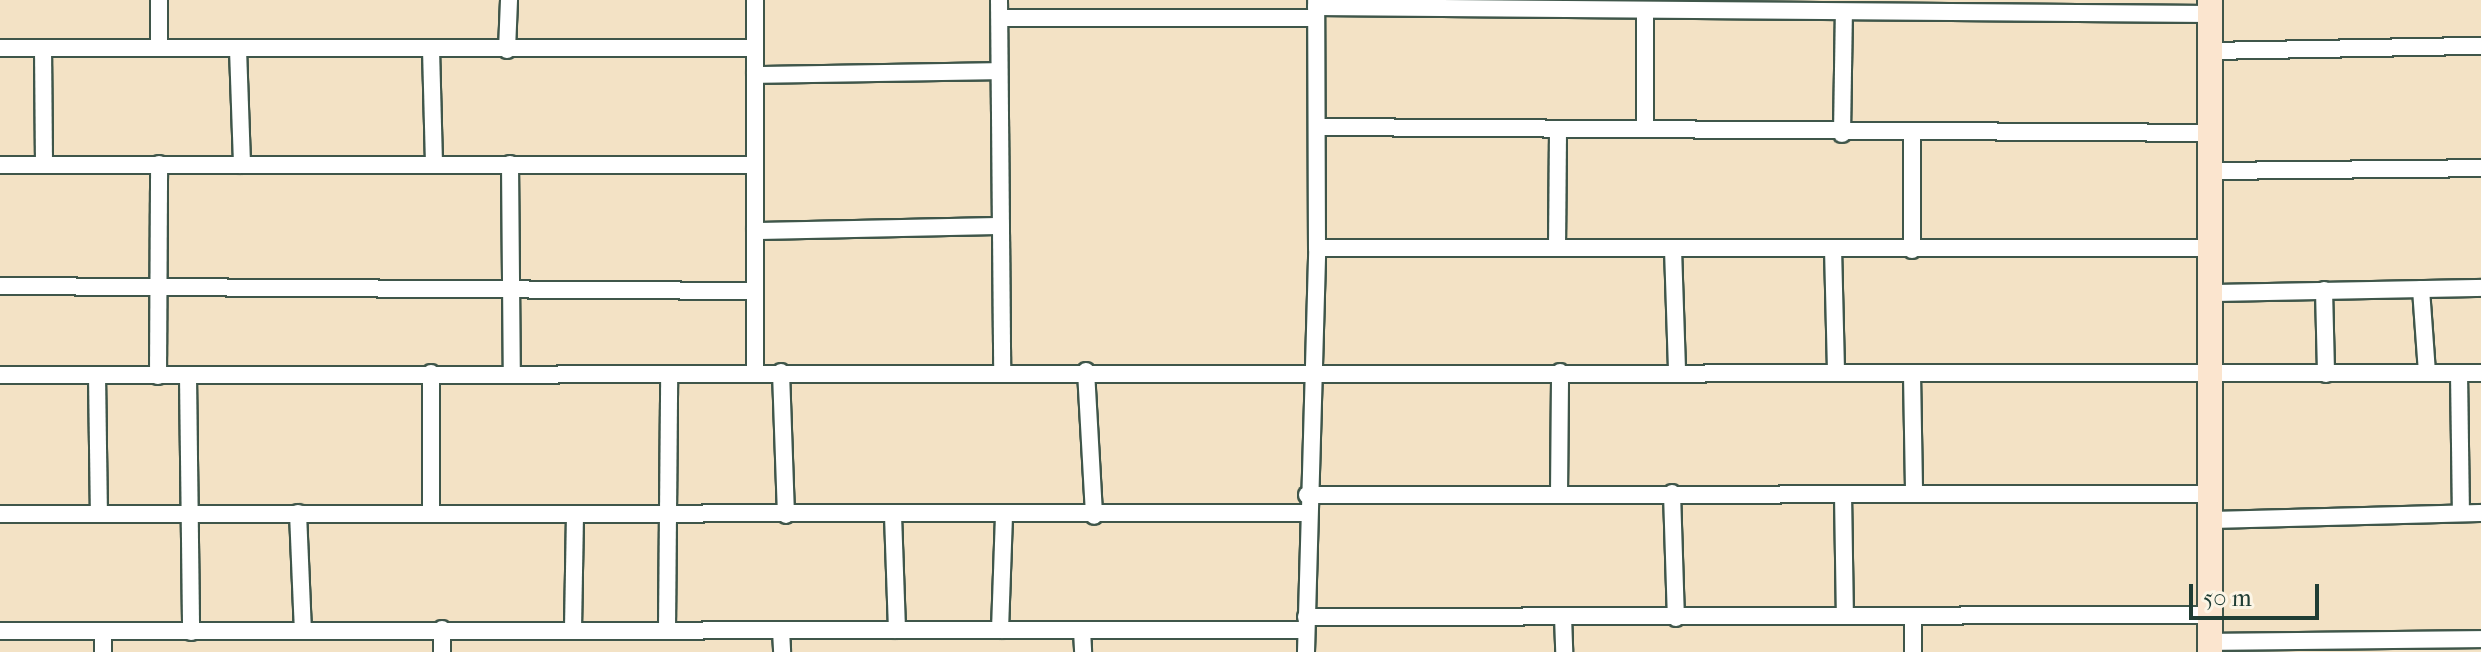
<!DOCTYPE html>
<style>
body{margin:0}
#map{position:relative;width:2481px;height:652px;overflow:hidden;background:#f3e2c5;font-family:"IM FELL French Canon",serif}
div>[style]{position:absolute}
[style*='--x']{left:calc(var(--x)*1px);top:calc(var(--y)*1px);width:calc(var(--w)*1px);rotate:calc(var(--a)*1deg)}
.roads{filter:drop-shadow(2px 0 #3f564a) drop-shadow(-2px 0 #3f564a) drop-shadow(0 2px #3f564a) drop-shadow(0 -2px #3f564a)}
.street>*{height:16px;margin:-8px;padding:0 8px;transform-origin:8px;border-radius:8px;background:#fff}
.secondary>*{height:24px;margin:-12px;padding:0 12px;transform-origin:12px;border-radius:12px;background:#fbe5cf}
span{translate:-50% -50%;white-space:nowrap;text-align:center;line-height:1.15;-webkit-text-stroke:6px #fcf5e5;paint-order:stroke}
.scale{position:absolute;left:2189px;top:584px;width:130px;height:36px;box-sizing:border-box;border:4px solid #1f3d34;border-top:0;padding-left:10px;font-size:24px;line-height:28px;white-space:nowrap;color:#1f3d34;-webkit-text-stroke:6px #fcf5e5;paint-order:stroke}
</style>
<div id="map">
<div class="roads">
<div class="street">
<i style="--x:159;--y:0;--w:48;--a:90"></i>
<i style="--x:755;--y:0;--w:371;--a:90"></i>
<i style="--x:999;--y:0;--w:371;--a:89.5"></i>
<i style="--x:1316;--y:7;--w:894;--a:0.45"></i>
<i style="--x:1645;--y:12;--w:117;--a:90"></i>
<i style="--x:1000;--y:18;--w:316;--a:0"></i>
<i style="--x:0;--y:48;--w:755;--a:0"></i>
<i style="--x:43;--y:48;--w:117;--a:89.5"></i>
<i style="--x:238;--y:49;--w:116;--a:88"></i>
<i style="--x:431;--y:49;--w:114;--a:88.5"></i>
<i style="--x:507;--y:50;--w:50;--a:-87.7"></i>
<i style="--x:2210;--y:51;--w:271;--a:-1.1"></i>
<i style="--x:755;--y:75;--w:244;--a:-0.9"></i>
<i style="--x:1317;--y:127;--w:893;--a:0.38"></i>
<i style="--x:1842;--y:134;--w:122;--a:-89.1"></i>
<i style="--x:510;--y:164;--w:209;--a:89.5"></i>
<i style="--x:0;--y:165;--w:755;--a:0"></i>
<i style="--x:2210;--y:171;--w:271;--a:-0.6"></i>
<i style="--x:755;--y:231;--w:246;--a:-1.2"></i>
<i style="--x:1317;--y:248;--w:893;--a:0"></i>
<i style="--x:1557;--y:248;--w:118;--a:-89.5"></i>
<i style="--x:1833;--y:248;--w:125;--a:88.6"></i>
<i style="--x:1673;--y:249;--w:123;--a:88.1"></i>
<i style="--x:1912;--y:250;--w:116;--a:-90"></i>
<i style="--x:0;--y:286;--w:755;--a:0.38"></i>
<i style="--x:2421;--y:289;--w:84;--a:85.9"></i>
<i style="--x:2324;--y:290;--w:84;--a:88.6"></i>
<i style="--x:2210;--y:293;--w:271;--a:-1.1"></i>
<i style="--x:1086;--y:371;--w:145;--a:86.8"></i>
<i style="--x:781;--y:372;--w:143;--a:88"></i>
<i style="--x:2459;--y:373;--w:140;--a:89.2"></i>
<i style="--x:1912;--y:374;--w:117;--a:89"></i>
<i style="--x:0;--y:375;--w:2481;--a:-0.05"></i>
<i style="--x:97;--y:375;--w:138;--a:89.2"></i>
<i style="--x:158;--y:376;--w:212;--a:-89.7"></i>
<i style="--x:188;--y:376;--w:256;--a:89.3"></i>
<i style="--x:1672;--y:493;--w:125;--a:88.2"></i>
<i style="--x:1843;--y:494;--w:122;--a:89.1"></i>
<i style="--x:1307;--y:495;--w:903;--a:-0.06"></i>
<i style="--x:1559;--y:495;--w:123;--a:-89.5"></i>
<i style="--x:298;--y:513;--w:117;--a:87.6"></i>
<i style="--x:0;--y:514;--w:1307;--a:-0.04"></i>
<i style="--x:431;--y:514;--w:141;--a:-90"></i>
<i style="--x:893;--y:515;--w:115;--a:88"></i>
<i style="--x:2210;--y:520;--w:271;--a:-1.5"></i>
<i style="--x:1563;--y:616;--w:36;--a:88"></i>
<i style="--x:1913;--y:616;--w:36;--a:90"></i>
<i style="--x:1306;--y:617;--w:904;--a:-0.13"></i>
<i style="--x:667;--y:628;--w:254;--a:-89.5"></i>
<i style="--x:442;--y:629;--w:23;--a:90"></i>
<i style="--x:573;--y:629;--w:115;--a:-89"></i>
<i style="--x:781;--y:630;--w:22;--a:87"></i>
<i style="--x:1000;--y:630;--w:115;--a:-88"></i>
<i style="--x:1082;--y:630;--w:22;--a:87"></i>
<i style="--x:0;--y:631;--w:1306;--a:-0.04"></i>
<i style="--x:2210;--y:642;--w:271;--a:-0.6"></i>
<i style="--x:103;--y:652;--w:21;--a:-90"></i>
<i style="--x:1306;--y:652;--w:404;--a:-88.4"></i>
<i style="--x:1317;--y:248;--w:248;--a:-90.2"></i>
</div>
<div class="secondary">
<i style="--x:2210;--y:0;--w:652;--a:90"></i>
</div>
</div>
<div class="scale">50 m</div>
</div>
